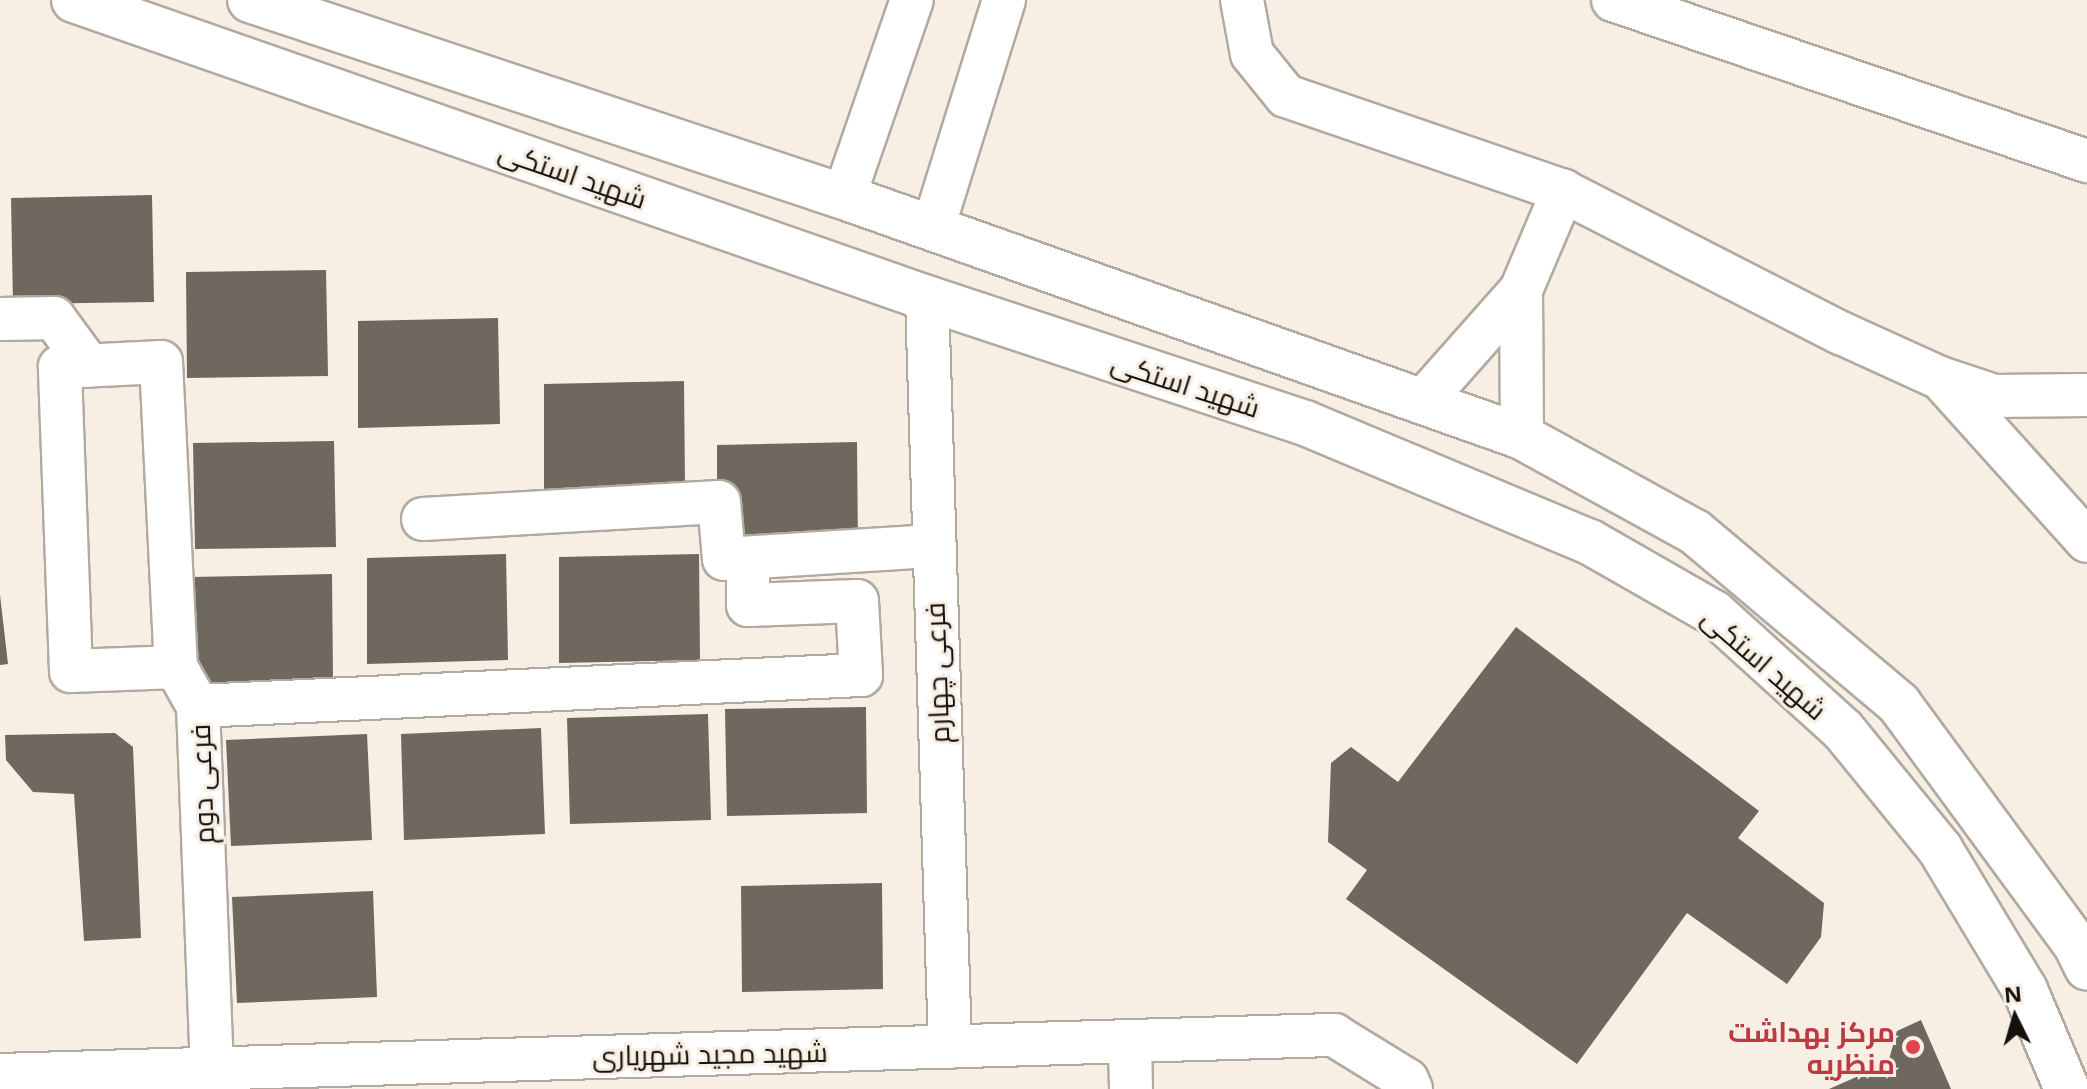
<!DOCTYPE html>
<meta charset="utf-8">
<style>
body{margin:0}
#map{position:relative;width:2087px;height:1089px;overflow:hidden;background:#f7eee4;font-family:"Open Sans",Cairo,sans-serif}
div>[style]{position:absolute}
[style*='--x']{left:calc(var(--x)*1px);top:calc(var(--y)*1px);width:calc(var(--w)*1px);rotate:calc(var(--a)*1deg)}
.building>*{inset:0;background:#6f685f}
.roads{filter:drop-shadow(2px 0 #b2aaa0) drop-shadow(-2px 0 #b2aaa0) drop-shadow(0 2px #b2aaa0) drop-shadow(0 -2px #b2aaa0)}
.minor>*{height:42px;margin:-21px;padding:0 21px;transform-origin:21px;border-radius:21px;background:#fff}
.major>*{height:44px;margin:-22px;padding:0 22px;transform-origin:22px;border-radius:22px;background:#fff}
.dots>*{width:22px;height:22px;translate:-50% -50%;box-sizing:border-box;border:4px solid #f7eee4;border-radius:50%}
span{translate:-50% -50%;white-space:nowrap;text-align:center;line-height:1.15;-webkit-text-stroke:6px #f7eee4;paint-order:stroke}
.street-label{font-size:28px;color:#15120e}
.health-label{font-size:28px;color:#be3a42;font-weight:700}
.right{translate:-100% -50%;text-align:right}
.north{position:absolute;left:1975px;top:977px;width:80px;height:80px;-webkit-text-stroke:6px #f7eee4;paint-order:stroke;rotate:355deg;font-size:22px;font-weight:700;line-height:32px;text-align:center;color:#15120e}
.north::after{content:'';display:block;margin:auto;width:28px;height:36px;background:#15120e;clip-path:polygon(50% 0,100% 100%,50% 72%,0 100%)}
</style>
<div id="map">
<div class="building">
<i style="clip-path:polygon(152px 195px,154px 302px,13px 304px,11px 198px)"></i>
<i style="clip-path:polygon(326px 270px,328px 376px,187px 378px,186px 272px)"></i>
<i style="clip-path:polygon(498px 318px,500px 424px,358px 428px,358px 321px)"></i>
<i style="clip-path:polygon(684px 381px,685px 487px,544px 490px,544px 384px)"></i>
<i style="clip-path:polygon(334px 441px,336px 547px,195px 549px,193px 443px)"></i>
<i style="clip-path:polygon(857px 442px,858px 548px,717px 551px,717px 445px)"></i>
<i style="clip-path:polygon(506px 554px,508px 660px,367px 664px,367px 558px)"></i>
<i style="clip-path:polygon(699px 554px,700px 660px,559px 663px,559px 557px)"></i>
<i style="clip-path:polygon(332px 574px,333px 680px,192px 683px,192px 577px)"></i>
<i style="clip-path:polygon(0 595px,8px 664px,0 665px)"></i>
<i style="clip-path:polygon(1516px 627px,1759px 811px,1738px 838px,1824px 903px,1821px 937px,1787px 984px,1687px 913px,1577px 1064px,1346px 899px,1367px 870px,1328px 842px,1331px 763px,1351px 747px,1398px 782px)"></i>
<i style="clip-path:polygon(866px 707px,867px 813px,727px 816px,725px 709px)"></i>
<i style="clip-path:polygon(708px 714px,711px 820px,570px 824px,567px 718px)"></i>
<i style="clip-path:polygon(541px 728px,545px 834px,404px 840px,401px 734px)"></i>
<i style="clip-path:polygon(115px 733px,133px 747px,141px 938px,84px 941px,74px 794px,33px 792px,6px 760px,5px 735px)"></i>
<i style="clip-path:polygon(367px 734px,372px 840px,231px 846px,226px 740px)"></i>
<i style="clip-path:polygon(882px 883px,883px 989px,742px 992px,741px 886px)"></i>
<i style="clip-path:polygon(373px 891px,377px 997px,237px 1003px,232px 897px)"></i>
<i style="clip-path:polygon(1921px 1020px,1951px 1089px,1829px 1089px,1888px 1063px,1897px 1031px)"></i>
</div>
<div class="roads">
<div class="minor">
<i style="--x:1242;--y:0;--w:55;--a:79.5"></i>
<i style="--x:1252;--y:54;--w:54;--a:51"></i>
<i style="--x:1286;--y:96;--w:293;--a:18.9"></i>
<i style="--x:1563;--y:191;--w:312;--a:27.1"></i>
<i style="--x:1841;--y:333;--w:109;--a:24.4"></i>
<i style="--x:1940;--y:378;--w:57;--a:18.4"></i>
<i style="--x:1994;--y:396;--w:93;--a:-0.6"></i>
<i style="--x:1613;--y:0;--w:501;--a:18.76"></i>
<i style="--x:844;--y:197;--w:208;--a:-71"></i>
<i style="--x:933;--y:228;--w:239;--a:-72.7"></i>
<i style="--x:1521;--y:290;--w:108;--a:-67"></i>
<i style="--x:927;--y:298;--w:749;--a:88.24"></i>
<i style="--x:0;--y:319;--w:54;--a:-1.1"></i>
<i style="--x:54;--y:318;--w:59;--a:53.9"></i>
<i style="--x:1943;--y:381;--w:215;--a:48"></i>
<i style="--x:1422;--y:402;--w:149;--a:-48.5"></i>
<i style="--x:1521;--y:290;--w:147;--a:89.6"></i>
<i style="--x:423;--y:519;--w:296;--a:-3.3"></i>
<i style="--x:719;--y:502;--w:57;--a:85"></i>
<i style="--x:724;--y:559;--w:208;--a:-3.6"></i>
<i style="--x:176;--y:667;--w:105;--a:177.8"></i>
<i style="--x:71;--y:671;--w:304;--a:-92.1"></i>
<i style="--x:60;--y:367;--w:101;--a:-2.8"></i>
<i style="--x:161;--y:362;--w:305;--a:87.2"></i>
<i style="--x:176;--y:667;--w:45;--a:60.6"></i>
<i style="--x:198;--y:706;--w:362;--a:87.8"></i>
<i style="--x:198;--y:706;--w:664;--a:-2.68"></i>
<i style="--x:861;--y:675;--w:74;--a:-93.1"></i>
<i style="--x:857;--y:601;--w:109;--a:177.9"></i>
<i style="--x:748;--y:605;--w:47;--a:-90"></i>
<i style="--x:1130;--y:1042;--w:47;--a:88.8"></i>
<i style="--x:0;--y:1075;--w:1335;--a:-1.72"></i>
<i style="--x:1334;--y:1035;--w:86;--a:31.7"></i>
<i style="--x:1407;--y:1080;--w:10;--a:66"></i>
</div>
<div class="major">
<i style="--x:74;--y:0;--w:904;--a:19.26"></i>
<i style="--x:927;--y:298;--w:398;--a:18.3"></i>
<i style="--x:1305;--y:423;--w:309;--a:22.7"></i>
<i style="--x:1590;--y:542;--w:143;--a:29.8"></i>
<i style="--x:1714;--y:613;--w:174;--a:42.2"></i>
<i style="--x:1843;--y:730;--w:154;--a:50.8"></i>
<i style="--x:1940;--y:849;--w:165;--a:58.9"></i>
<i style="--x:2025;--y:990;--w:108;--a:67"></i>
<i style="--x:250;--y:0;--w:626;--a:18.35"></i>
<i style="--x:844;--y:197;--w:719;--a:19.49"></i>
<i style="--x:1522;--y:437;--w:197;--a:28.8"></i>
<i style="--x:1695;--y:532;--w:267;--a:40.1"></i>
<i style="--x:1899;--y:704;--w:299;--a:53.7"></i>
<i style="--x:2076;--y:945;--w:25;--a:64"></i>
</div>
</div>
<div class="dots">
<i style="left:1913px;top:1047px;background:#e0444e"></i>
</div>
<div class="street-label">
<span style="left:573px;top:174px;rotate:19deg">شهید استکی</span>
<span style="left:1186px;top:384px;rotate:18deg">شهید استکی</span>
<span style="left:1765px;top:663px;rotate:41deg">شهید استکی</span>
<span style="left:936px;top:673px;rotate:-92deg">فرعی چهارم</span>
<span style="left:201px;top:784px;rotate:-92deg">فرعی دوم</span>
<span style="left:710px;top:1053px;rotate:-1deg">شهید مجید شهریاری</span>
</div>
<div class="health-label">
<span class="right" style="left:1895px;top:1047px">مرکز بهداشت<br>منظریه</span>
</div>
<div class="north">N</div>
</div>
